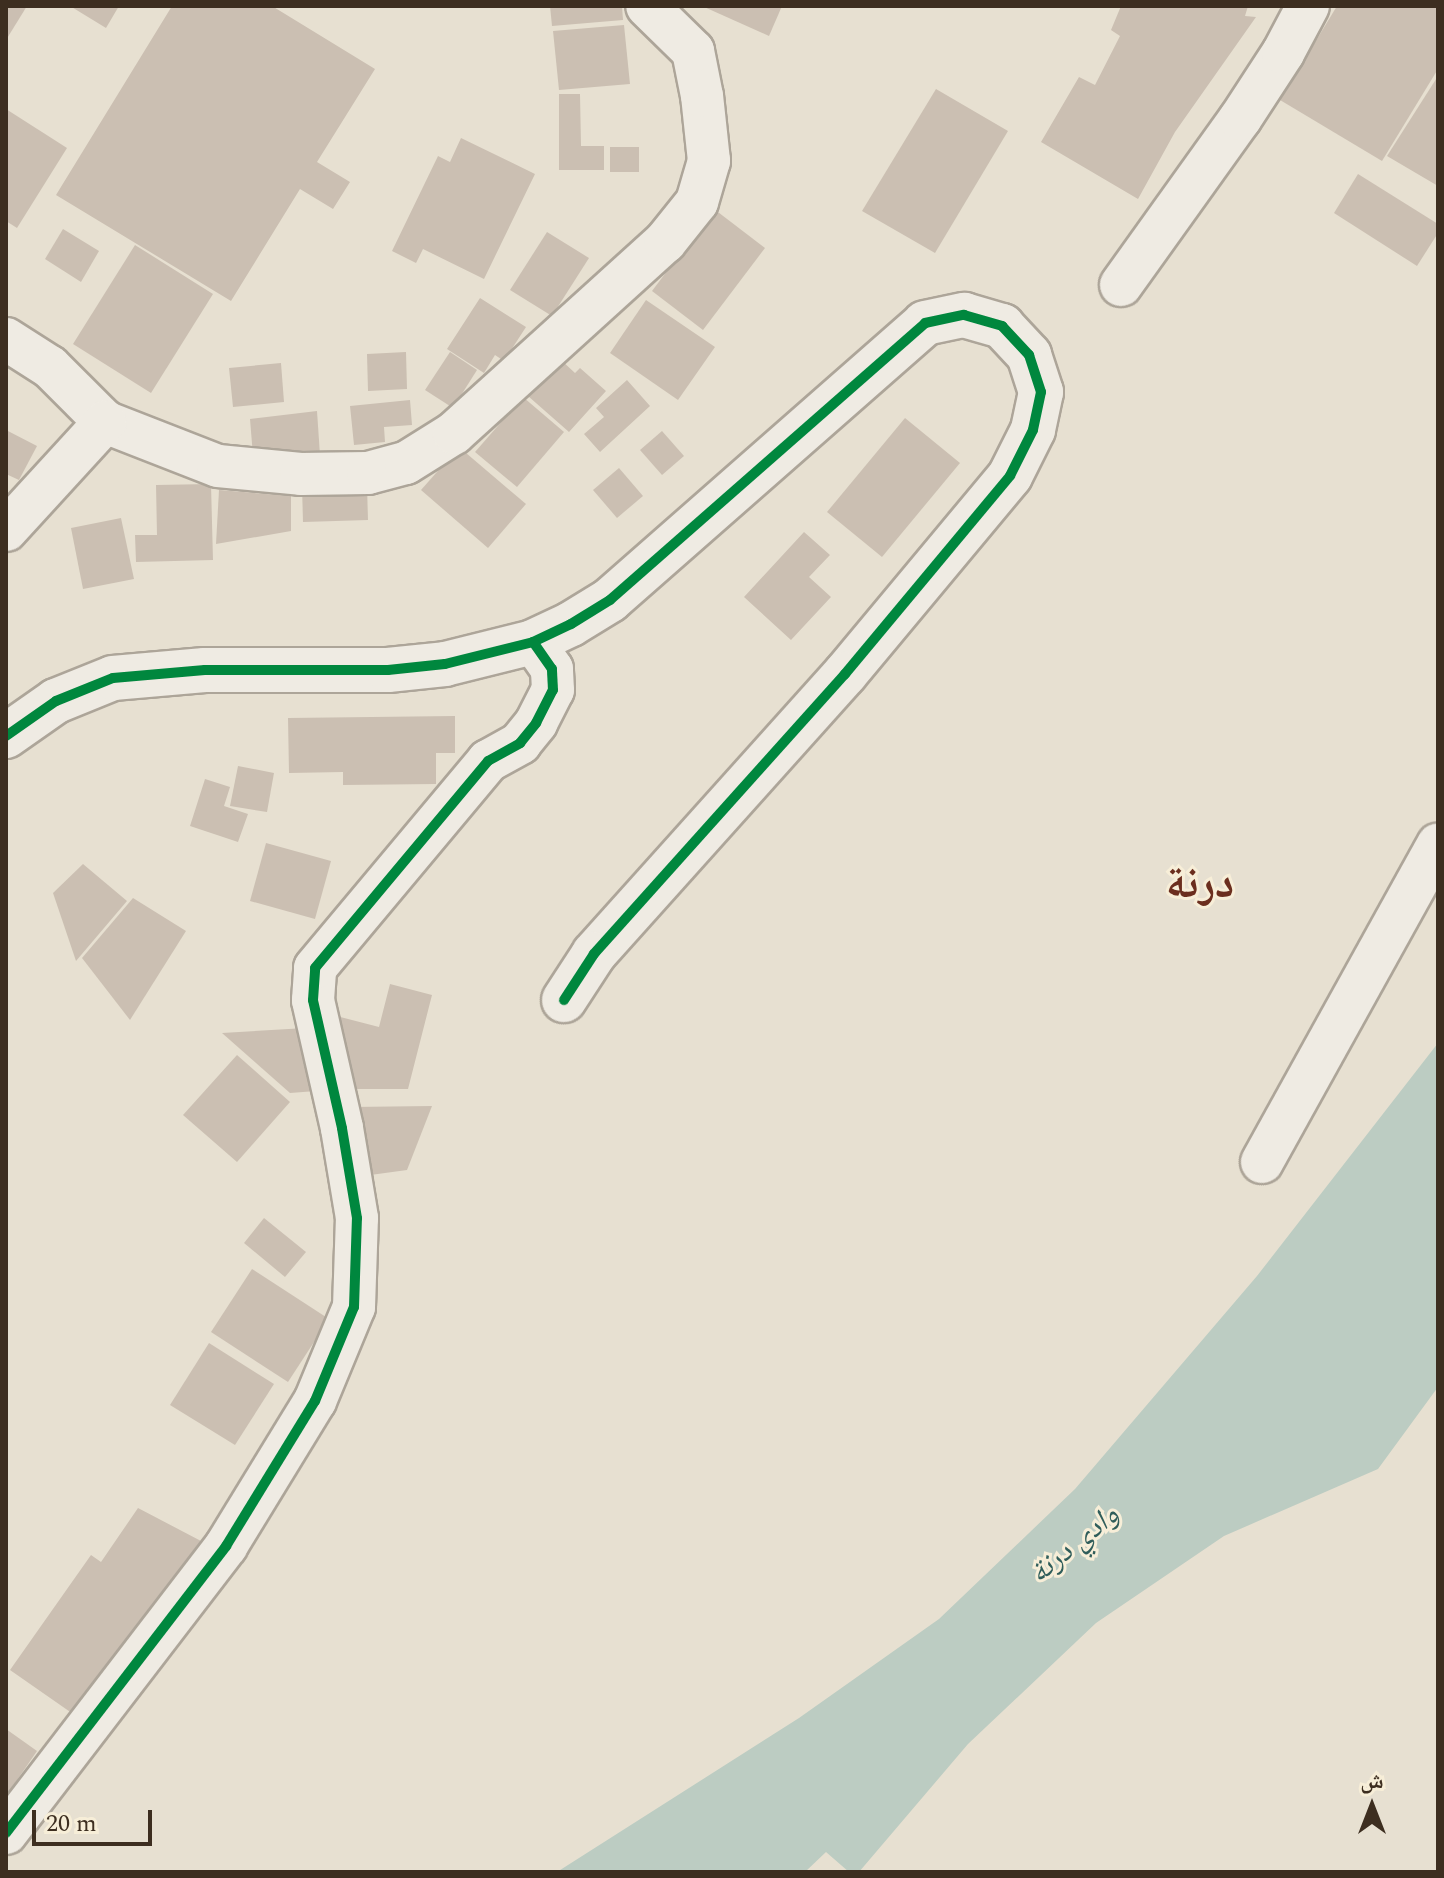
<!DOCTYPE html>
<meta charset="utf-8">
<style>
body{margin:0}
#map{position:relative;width:1444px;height:1878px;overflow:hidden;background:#e7e0d1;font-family:Spectral,"Noto Naskh Arabic",serif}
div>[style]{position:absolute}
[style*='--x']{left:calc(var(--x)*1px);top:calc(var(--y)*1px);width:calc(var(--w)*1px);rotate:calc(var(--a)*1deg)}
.water>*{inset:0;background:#bcccc2}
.building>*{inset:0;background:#cbbfb2}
.roads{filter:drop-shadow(2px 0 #ada599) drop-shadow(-2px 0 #ada599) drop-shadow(0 2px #ada599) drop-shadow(0 -2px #ada599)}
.street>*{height:42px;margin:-21px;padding:0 21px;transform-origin:21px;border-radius:21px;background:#efebe3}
.secondary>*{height:44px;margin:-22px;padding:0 22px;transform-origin:22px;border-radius:22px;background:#efebe3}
.cycleway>*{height:10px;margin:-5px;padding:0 5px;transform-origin:5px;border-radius:5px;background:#00873e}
span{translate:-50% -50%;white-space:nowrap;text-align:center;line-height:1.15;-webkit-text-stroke:6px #f7eed8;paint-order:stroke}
.water-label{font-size:30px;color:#2f5d5a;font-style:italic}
.town-label{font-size:44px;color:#6b2e1e;font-weight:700}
.frame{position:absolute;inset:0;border:8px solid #3d2e20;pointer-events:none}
.north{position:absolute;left:1332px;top:1766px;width:80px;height:80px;-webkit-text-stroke:6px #f7eed8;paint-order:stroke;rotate:0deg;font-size:22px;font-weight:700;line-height:32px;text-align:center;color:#3d2e20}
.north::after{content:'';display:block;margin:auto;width:28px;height:36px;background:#3d2e20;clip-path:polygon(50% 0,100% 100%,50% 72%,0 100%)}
.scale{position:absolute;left:32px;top:1810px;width:120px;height:36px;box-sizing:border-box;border:4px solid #3d2e20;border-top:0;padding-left:10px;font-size:24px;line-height:28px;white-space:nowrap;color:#3d2e20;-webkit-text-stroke:6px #f7eed8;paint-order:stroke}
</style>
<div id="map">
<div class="water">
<i style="clip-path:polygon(1438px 1043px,1438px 1387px,1378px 1469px,1224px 1536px,1096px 1623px,968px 1744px,859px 1872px,849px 1872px,826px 1852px,805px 1872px,557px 1872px,799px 1718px,939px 1619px,1075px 1489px,1257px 1276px)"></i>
</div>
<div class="building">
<i style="clip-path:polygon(6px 6px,27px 6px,6px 40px)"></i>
<i style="clip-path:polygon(70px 6px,119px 6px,106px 28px)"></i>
<i style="clip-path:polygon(172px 6px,272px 6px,375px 69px,317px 162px,350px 182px,333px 209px,300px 189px,231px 301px,56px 195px)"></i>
<i style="clip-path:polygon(550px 6px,622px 6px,623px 20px,552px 26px)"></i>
<i style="clip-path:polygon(702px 6px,782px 6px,769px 36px)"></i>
<i style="clip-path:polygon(1121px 6px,1248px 6px,1245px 16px,1256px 17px,1175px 132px,1138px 199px,1041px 142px,1079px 77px,1095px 85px,1120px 36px,1111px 30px)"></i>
<i style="clip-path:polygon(1337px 6px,1438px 6px,1438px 69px,1382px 161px,1280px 100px)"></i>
<i style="clip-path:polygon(624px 25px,630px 84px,559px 90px,553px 31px)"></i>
<i style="clip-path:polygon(1438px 76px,1438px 186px,1387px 156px)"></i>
<i style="clip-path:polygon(936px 89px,1008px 131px,935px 253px,862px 211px)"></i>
<i style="clip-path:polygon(559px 94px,580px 94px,581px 146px,604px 146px,604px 170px,559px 170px)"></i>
<i style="clip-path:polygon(6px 109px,67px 148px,17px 228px,6px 221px)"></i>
<i style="clip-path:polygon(461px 138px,535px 174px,484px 279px,423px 249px,416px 263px,392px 251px,438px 156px,450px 162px)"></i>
<i style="clip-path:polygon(610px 147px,639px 147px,639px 172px,610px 172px)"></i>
<i style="clip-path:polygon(1358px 174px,1438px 224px,1438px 233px,1417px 266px,1334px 213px)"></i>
<i style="clip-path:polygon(714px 209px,765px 248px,703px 330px,652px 291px)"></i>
<i style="clip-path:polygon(63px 229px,99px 251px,81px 282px,45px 259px)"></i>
<i style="clip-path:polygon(547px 232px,589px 258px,552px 316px,510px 290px)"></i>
<i style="clip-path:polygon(135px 245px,213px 294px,151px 393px,73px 344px)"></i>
<i style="clip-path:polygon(480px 298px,526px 327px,504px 361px,495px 355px,484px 373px,447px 349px)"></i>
<i style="clip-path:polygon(646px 300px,715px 347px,678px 400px,610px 353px)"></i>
<i style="clip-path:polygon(406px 352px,407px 389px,368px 391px,367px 354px)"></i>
<i style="clip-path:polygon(450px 352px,477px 370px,453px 408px,425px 390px)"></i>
<i style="clip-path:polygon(561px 360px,575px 373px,580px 368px,606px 391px,569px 432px,528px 396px)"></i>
<i style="clip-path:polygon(281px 363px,284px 402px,233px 407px,229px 368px)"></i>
<i style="clip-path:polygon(627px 380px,650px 406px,600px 452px,584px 434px,604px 417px,596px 408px)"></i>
<i style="clip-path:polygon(523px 397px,564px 432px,517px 487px,475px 452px)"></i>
<i style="clip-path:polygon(410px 400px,412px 425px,384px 427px,385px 442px,354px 445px,350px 406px)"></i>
<i style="clip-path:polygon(317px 411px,320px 455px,253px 456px,250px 419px)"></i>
<i style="clip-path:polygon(905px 418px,960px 463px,882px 557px,827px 512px)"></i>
<i style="clip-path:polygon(6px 430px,37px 446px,19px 480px,6px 474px)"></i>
<i style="clip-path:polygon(662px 431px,684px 456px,662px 475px,640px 450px)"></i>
<i style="clip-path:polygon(459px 447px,526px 504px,488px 548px,421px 490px)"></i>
<i style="clip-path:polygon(619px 468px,643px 496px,617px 518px,593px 490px)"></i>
<i style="clip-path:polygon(211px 484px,213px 560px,136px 562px,135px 535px,157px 535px,156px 485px)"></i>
<i style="clip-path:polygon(367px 486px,368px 520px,303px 522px,302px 487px)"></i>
<i style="clip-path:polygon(219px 490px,291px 496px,291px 531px,216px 544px)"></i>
<i style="clip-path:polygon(121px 518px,134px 579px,83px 589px,71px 528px)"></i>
<i style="clip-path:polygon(804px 532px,830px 555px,809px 577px,831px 597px,791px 640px,744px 597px)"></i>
<i style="clip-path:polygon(455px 716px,455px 753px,436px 753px,436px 784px,343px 785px,343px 772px,289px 773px,288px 718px)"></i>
<i style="clip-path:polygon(238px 766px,274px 773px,267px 812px,230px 806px)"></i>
<i style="clip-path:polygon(205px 779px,230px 787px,224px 806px,248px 814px,238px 842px,190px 826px)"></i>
<i style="clip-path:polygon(266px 843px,331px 861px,315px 919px,250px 901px)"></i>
<i style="clip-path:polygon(83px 864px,127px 901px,76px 961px,53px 893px)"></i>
<i style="clip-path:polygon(133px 898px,186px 931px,130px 1020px,82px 958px)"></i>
<i style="clip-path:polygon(390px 984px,432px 995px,408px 1089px,339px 1089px,321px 1012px,379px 1027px)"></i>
<i style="clip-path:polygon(306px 1028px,316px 1091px,290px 1093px,222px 1033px)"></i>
<i style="clip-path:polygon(237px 1055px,290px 1102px,237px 1162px,183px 1115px)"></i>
<i style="clip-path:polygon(432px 1106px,407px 1170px,363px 1176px,351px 1107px)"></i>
<i style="clip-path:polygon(264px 1218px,306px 1252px,285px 1277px,244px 1243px)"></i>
<i style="clip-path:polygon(252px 1269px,329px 1319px,288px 1382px,211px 1332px)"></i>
<i style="clip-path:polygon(209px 1343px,274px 1384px,235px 1445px,170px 1405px)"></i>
<i style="clip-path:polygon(138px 1508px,201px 1541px,76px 1716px,10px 1670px,91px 1555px,101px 1562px)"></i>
<i style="clip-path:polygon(6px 1729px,37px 1751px,6px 1796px)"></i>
</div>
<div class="roads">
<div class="street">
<i style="--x:1121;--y:285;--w:204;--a:-54.4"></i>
<i style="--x:1240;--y:119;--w:79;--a:-56.9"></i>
<i style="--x:1283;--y:53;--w:53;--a:-62"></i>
<i style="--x:6;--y:339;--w:52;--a:32.5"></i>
<i style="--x:50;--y:367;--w:78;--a:45"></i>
<i style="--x:105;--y:422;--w:121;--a:21.3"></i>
<i style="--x:218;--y:466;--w:83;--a:5.5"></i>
<i style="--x:301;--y:474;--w:67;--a:-0.9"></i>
<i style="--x:368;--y:473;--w:39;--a:-15"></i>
<i style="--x:406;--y:463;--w:57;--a:-32"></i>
<i style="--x:454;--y:433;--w:285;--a:-42.2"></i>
<i style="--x:665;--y:242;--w:51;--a:-51.3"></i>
<i style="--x:697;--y:202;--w:43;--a:-73.7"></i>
<i style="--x:709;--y:161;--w:65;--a:-96.1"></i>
<i style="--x:702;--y:96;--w:46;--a:-101.3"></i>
<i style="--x:693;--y:51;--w:64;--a:-135.6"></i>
<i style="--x:6;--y:530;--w:147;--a:-47.5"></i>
<i style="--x:1262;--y:1162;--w:363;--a:-61"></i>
<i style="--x:6;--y:1833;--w:362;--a:-52.5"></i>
<i style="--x:226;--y:1546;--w:170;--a:-58.5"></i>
<i style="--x:315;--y:1401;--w:102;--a:-67.5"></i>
<i style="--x:354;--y:1307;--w:89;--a:-88.1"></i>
<i style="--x:357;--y:1218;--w:91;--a:-99.5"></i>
<i style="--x:342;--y:1128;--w:131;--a:-102.8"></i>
<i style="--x:313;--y:1000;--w:32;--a:-86"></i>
<i style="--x:315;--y:968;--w:270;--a:-50.1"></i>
<i style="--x:488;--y:761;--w:37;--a:-29"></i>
<i style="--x:520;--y:743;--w:26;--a:-51"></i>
<i style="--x:536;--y:723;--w:37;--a:-63"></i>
<i style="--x:553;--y:690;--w:21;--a:-93"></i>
<i style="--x:552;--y:669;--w:33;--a:-125"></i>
</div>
<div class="secondary">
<i style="--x:6;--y:736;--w:61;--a:-35"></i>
<i style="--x:56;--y:701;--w:61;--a:-22"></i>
<i style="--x:113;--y:678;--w:92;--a:-5"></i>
<i style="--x:205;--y:670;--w:183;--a:0"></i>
<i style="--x:388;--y:670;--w:57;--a:-6"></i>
<i style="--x:445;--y:664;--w:91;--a:-14"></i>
<i style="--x:533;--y:642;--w:42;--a:-25.3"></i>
<i style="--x:571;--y:624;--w:46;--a:-31.6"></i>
<i style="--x:610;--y:600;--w:419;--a:-41.3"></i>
<i style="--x:925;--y:323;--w:40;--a:-12"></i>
<i style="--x:964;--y:315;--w:40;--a:16"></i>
<i style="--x:1002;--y:326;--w:40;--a:47"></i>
<i style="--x:1029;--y:355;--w:39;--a:72"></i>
<i style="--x:1041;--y:392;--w:39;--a:102"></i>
<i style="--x:1033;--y:430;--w:51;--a:116.6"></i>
<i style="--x:1010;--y:476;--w:258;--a:129.8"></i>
<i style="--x:845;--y:674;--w:376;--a:131.9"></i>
<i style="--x:594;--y:954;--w:55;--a:123.1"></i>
</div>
</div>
<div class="cycleway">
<i style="--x:6;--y:736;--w:61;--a:-35"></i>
<i style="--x:56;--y:701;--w:61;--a:-22"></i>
<i style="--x:113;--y:678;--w:92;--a:-5"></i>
<i style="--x:205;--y:670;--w:183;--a:0"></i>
<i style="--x:388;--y:670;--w:57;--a:-6"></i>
<i style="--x:445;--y:664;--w:91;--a:-14"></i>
<i style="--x:533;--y:642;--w:42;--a:-25.3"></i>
<i style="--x:571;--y:624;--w:46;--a:-31.6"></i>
<i style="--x:610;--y:600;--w:419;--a:-41.3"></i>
<i style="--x:925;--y:323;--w:40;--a:-12"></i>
<i style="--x:964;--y:315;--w:40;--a:16"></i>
<i style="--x:1002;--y:326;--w:40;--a:47"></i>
<i style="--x:1029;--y:355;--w:39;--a:72"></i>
<i style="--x:1041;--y:392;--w:39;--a:102"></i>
<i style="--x:1033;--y:430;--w:51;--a:116.6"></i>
<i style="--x:1010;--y:476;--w:258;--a:129.8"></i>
<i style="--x:845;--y:674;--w:376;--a:131.9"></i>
<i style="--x:594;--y:954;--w:55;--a:123.1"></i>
<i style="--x:6;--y:1833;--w:362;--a:-52.5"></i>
<i style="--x:226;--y:1546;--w:170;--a:-58.5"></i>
<i style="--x:315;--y:1401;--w:102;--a:-67.5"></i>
<i style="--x:354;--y:1307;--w:89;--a:-88.1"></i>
<i style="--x:357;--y:1218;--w:91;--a:-99.5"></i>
<i style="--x:342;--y:1128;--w:131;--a:-102.8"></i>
<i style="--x:313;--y:1000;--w:32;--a:-86"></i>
<i style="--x:315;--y:968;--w:270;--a:-50.1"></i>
<i style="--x:488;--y:761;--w:37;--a:-29"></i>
<i style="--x:520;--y:743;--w:26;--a:-51"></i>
<i style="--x:536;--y:723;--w:37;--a:-63"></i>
<i style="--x:553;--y:690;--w:21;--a:-93"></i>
<i style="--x:552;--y:669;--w:33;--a:-125"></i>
</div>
<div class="water-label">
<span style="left:1074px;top:1544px;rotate:-39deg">وادي درنة</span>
</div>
<div class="town-label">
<span style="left:1200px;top:884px">درنة</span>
</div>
<div class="frame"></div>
<div class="north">ش</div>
<div class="scale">20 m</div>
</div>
